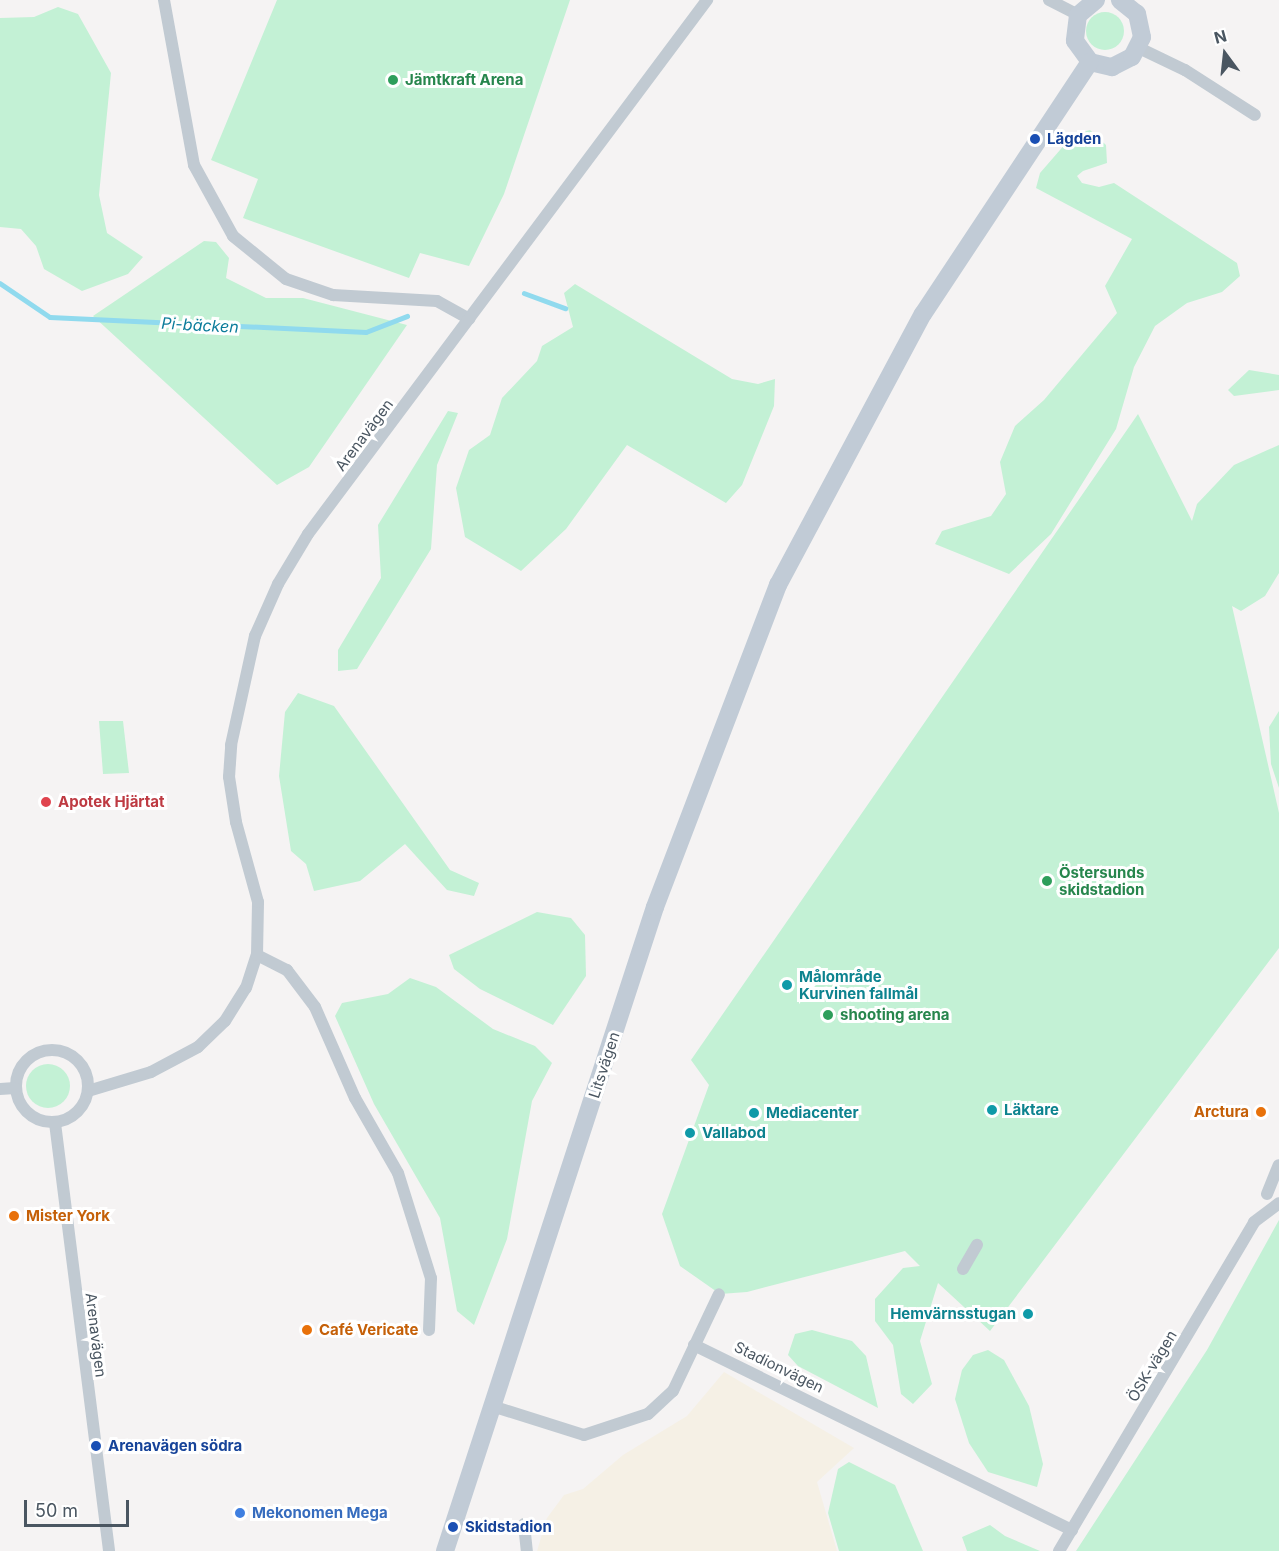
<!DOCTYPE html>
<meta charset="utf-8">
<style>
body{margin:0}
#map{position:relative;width:1279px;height:1551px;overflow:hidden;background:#f5f3f3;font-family:Inter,sans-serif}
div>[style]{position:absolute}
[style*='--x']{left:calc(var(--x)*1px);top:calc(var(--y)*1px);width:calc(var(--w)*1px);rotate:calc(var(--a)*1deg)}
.green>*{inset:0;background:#c3f1d5}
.round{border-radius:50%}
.sand>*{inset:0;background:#f5f0e5}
.stream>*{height:4.5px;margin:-2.25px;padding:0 2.25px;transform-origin:2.25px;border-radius:2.25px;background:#90daee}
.street>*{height:12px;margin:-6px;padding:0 6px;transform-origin:6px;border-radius:6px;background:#c1cad2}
.street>.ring{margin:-6px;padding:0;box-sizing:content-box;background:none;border:12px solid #c1cad2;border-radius:50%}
.secondary>*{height:18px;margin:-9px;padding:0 9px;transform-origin:9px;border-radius:9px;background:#c1cbd6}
.dots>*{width:16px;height:16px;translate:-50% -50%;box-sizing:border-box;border:3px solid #fff;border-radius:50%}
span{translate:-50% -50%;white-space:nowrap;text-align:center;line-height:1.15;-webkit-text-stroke:6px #fff;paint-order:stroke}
.leisure-label{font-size:15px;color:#27864d;font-weight:700}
.left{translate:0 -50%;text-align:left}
.transit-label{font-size:15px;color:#164399;font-weight:700}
.street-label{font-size:15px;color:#4a5661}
.health-label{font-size:15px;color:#be3a42;font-weight:700}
.culture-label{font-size:15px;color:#0d838f;font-weight:700}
.right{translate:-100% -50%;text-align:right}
.food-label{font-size:15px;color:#c56008;font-weight:700}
.shop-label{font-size:15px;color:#366cbe;font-weight:700}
.water-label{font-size:16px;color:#0c7c9b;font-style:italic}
.north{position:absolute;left:1195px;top:24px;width:60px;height:60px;-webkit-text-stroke:4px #fff;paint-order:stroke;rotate:345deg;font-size:16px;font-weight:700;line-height:24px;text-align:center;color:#4a5661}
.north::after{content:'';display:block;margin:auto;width:21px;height:27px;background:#4a5661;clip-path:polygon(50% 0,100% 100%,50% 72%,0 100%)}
.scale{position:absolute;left:24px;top:1500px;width:105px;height:27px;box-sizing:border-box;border:3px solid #4a5661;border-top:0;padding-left:8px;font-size:18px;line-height:21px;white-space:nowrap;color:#4a5661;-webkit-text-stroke:4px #fff;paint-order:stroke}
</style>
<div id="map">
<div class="green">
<i style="clip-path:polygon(277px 0,570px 0,504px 194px,469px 266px,420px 253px,409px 278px,243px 218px,258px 179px,211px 160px)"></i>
<i style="clip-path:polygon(58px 7px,78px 14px,111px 73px,99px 195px,107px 233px,143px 257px,128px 274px,82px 291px,44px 269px,36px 246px,21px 229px,0 227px,0 18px,34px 17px)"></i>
<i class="round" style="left:1086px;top:12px;width:38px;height:38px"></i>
<i style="clip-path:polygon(1090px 130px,1106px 145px,1107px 163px,1083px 171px,1077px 176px,1082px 183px,1099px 187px,1114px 183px,1237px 263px,1240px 276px,1222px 292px,1187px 303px,1155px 326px,1134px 367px,1116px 429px,1051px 534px,1009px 574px,935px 544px,942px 531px,991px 516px,1006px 494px,1000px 462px,1015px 426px,1044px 400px,1117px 313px,1105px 286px,1132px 239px,1036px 188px,1040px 173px,1073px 135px)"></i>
<i style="clip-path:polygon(204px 241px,216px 242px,229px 258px,226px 278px,266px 298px,303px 298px,407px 325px,309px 467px,277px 485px,93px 316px)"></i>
<i style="clip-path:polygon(575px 284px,732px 379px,758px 384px,775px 379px,774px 406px,742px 485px,726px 503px,627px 445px,566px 529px,521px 571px,465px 537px,456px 488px,469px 450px,490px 435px,502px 398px,537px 361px,542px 346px,573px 327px,564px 293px)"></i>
<i style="clip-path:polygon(1249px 370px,1279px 375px,1279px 390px,1234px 396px,1228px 390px)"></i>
<i style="clip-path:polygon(448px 411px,458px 413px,437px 465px,431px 549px,357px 669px,338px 671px,338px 650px,381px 578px,378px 525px)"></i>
<i style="clip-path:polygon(1138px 414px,1192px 521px,1197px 504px,1234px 465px,1279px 445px,1279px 573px,1265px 596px,1241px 611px,1232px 606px,1279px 813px,1279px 948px,990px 1331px,938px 1283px,920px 1341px,932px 1384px,913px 1404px,901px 1394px,893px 1345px,875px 1321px,875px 1299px,903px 1268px,920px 1266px,905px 1251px,747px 1292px,720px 1294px,680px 1266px,662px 1214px,709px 1085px,691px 1060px)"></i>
<i style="clip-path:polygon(298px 693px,334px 706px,450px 870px,479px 883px,474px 896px,447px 890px,405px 844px,360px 881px,314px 891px,306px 864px,291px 851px,279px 776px,285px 712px)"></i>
<i style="clip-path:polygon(1279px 711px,1279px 788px,1271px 764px,1269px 727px)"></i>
<i style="clip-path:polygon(99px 721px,123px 721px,129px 773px,103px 774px)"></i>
<i style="clip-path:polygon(537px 912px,571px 918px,585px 935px,586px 976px,553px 1025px,480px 989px,454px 969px,449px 955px)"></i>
<i style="clip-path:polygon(410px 978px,436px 987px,493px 1029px,535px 1046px,552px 1063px,532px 1101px,507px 1239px,474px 1325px,457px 1311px,440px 1218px,374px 1104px,335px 1016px,342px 1003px,388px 994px)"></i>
<i class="round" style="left:26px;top:1064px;width:44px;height:44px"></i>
<i style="clip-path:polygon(1279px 1220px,1279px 1551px,1076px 1551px,1207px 1350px)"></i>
<i style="clip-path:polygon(812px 1330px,852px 1341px,866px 1356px,878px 1408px,798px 1366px,788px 1355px,795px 1334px)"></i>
<i style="clip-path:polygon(988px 1350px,1004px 1360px,1029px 1406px,1043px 1464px,1037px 1487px,988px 1472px,969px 1443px,955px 1399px,962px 1370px,973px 1355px)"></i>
<i style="clip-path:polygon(849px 1462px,895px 1485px,923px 1551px,839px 1551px,828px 1513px,838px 1469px)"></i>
<i style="clip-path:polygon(990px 1525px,1005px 1536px,1040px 1551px,967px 1551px,962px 1537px)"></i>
</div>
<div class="sand">
<i style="clip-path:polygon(724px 1372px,854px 1448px,817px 1482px,837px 1551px,537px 1551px,547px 1518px,564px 1495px,583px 1489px,623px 1455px,687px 1416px)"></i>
</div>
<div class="stream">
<i style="--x:0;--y:283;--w:60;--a:34.2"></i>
<i style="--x:50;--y:317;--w:316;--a:2.7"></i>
<i style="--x:366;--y:332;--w:44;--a:-21.3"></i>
<i style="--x:524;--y:293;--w:44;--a:20.1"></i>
</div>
<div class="street">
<i style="--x:164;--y:0;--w:168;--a:79.7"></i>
<i style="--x:194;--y:165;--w:81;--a:61.2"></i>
<i style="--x:233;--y:236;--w:68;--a:39.1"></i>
<i style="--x:286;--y:279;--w:50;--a:18.8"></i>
<i style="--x:333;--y:295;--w:104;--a:3.3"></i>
<i style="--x:437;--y:301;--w:37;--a:29"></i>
<i style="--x:1049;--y:0;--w:33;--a:27"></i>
<i style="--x:1139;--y:48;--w:51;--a:25.6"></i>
<i style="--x:1185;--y:70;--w:83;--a:32.7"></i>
<i style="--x:257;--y:955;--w:34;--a:27"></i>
<i style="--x:287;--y:970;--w:46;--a:52.9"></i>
<i style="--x:315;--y:1007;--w:99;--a:66.3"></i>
<i style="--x:355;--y:1098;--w:86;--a:60.2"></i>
<i style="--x:398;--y:1173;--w:110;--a:72.6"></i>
<i style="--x:431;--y:1278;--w:52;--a:92.2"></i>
<i class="ring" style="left:16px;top:1050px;width:60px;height:60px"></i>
<i style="--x:0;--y:1089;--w:15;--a:-4"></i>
<i style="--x:88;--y:1091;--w:66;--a:-16.8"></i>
<i style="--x:151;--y:1072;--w:53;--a:-28"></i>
<i style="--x:198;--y:1047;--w:37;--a:-44"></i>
<i style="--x:225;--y:1021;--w:39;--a:-58"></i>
<i style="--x:246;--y:988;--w:35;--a:-72"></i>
<i style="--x:257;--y:955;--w:53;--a:-88.9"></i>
<i style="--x:258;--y:902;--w:83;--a:-105.4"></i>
<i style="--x:236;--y:822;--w:46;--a:-98.8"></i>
<i style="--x:229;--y:777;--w:32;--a:-86"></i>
<i style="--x:231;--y:745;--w:112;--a:-77.6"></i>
<i style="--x:255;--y:636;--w:57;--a:-66.1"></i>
<i style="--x:278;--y:584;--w:58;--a:-59"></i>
<i style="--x:308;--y:534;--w:667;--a:-53.23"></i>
<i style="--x:55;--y:1123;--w:431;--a:82.8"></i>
<i style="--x:1267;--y:1194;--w:31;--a:-68"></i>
<i style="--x:963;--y:1269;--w:28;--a:-60"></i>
<i style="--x:694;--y:1345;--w:421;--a:26.1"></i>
<i style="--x:492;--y:1406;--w:96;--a:17.5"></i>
<i style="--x:584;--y:1435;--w:67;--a:-18.2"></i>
<i style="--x:648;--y:1414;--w:34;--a:-43"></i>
<i style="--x:673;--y:1391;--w:107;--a:-64.6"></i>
<i style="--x:524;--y:1524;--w:27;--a:84"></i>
<i style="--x:1059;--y:1551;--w:382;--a:-59.3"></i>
<i style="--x:1254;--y:1222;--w:31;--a:-37"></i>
</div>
<div class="secondary">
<i style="--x:1096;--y:0;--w:23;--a:140"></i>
<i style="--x:1078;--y:15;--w:26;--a:97"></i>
<i style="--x:1075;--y:41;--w:26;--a:54"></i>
<i style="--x:1090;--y:62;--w:23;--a:13"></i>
<i style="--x:1112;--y:67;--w:22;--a:-27"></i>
<i style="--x:1132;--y:57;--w:22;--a:-63"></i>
<i style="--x:1142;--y:37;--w:24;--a:-102"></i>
<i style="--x:1137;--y:14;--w:22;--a:-141"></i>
<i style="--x:445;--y:1551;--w:677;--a:-71.94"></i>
<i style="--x:655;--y:907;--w:345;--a:-69.1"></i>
<i style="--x:778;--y:585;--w:307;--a:-61.9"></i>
<i style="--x:923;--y:314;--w:302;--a:-56.5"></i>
</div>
<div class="dots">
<i style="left:393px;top:80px;background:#2e9e5b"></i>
<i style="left:1035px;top:139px;background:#1a4fb4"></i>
<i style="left:46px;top:802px;background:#e0444e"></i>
<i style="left:1047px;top:881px;background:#2e9e5b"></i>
<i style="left:787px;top:985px;background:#0f9aa8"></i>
<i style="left:828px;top:1015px;background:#2e9e5b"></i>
<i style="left:992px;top:1110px;background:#0f9aa8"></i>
<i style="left:1261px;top:1112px;background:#e8710a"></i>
<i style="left:754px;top:1113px;background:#0f9aa8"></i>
<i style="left:690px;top:1133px;background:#0f9aa8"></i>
<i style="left:14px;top:1216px;background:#e8710a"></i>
<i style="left:1028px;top:1314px;background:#0f9aa8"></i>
<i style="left:307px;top:1330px;background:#e8710a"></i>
<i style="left:96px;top:1446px;background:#1a4fb4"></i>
<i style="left:240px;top:1513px;background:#3f7fe0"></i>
<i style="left:453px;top:1527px;background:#1a4fb4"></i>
</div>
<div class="leisure-label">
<span class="left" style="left:405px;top:80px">Jämtkraft Arena</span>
<span class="left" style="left:1059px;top:881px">Östersunds<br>skidstadion</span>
<span class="left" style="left:840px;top:1015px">shooting arena</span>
</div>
<div class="transit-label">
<span class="left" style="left:1047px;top:139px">Lägden</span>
<span class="left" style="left:108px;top:1446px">Arenavägen södra</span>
<span class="left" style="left:465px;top:1527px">Skidstadion</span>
</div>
<div class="street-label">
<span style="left:364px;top:435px;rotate:-53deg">Arenavägen</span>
<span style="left:604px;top:1065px;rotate:-72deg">Litsvägen</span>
<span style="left:96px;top:1335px;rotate:83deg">Arenavägen</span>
<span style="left:1152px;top:1366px;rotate:-59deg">ÖSK-vägen</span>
<span style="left:779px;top:1367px;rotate:26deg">Stadionvägen</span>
</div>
<div class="health-label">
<span class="left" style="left:58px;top:802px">Apotek Hjärtat</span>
</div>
<div class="culture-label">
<span class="left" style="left:799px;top:985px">Målområde<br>Kurvinen fallmål</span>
<span class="left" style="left:1004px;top:1110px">Läktare</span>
<span class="left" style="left:766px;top:1113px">Mediacenter</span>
<span class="left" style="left:702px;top:1133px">Vallabod</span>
<span class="right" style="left:1016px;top:1314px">Hemvärnsstugan</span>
</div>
<div class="food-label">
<span class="right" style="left:1249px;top:1112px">Arctura</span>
<span class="left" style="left:26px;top:1216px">Mister York</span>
<span class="left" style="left:319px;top:1330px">Café Vericate</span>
</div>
<div class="shop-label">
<span class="left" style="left:252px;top:1513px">Mekonomen Mega</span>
</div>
<div class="water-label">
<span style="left:200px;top:325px;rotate:3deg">Pi-bäcken</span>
</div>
<div class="north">N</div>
<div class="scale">50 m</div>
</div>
